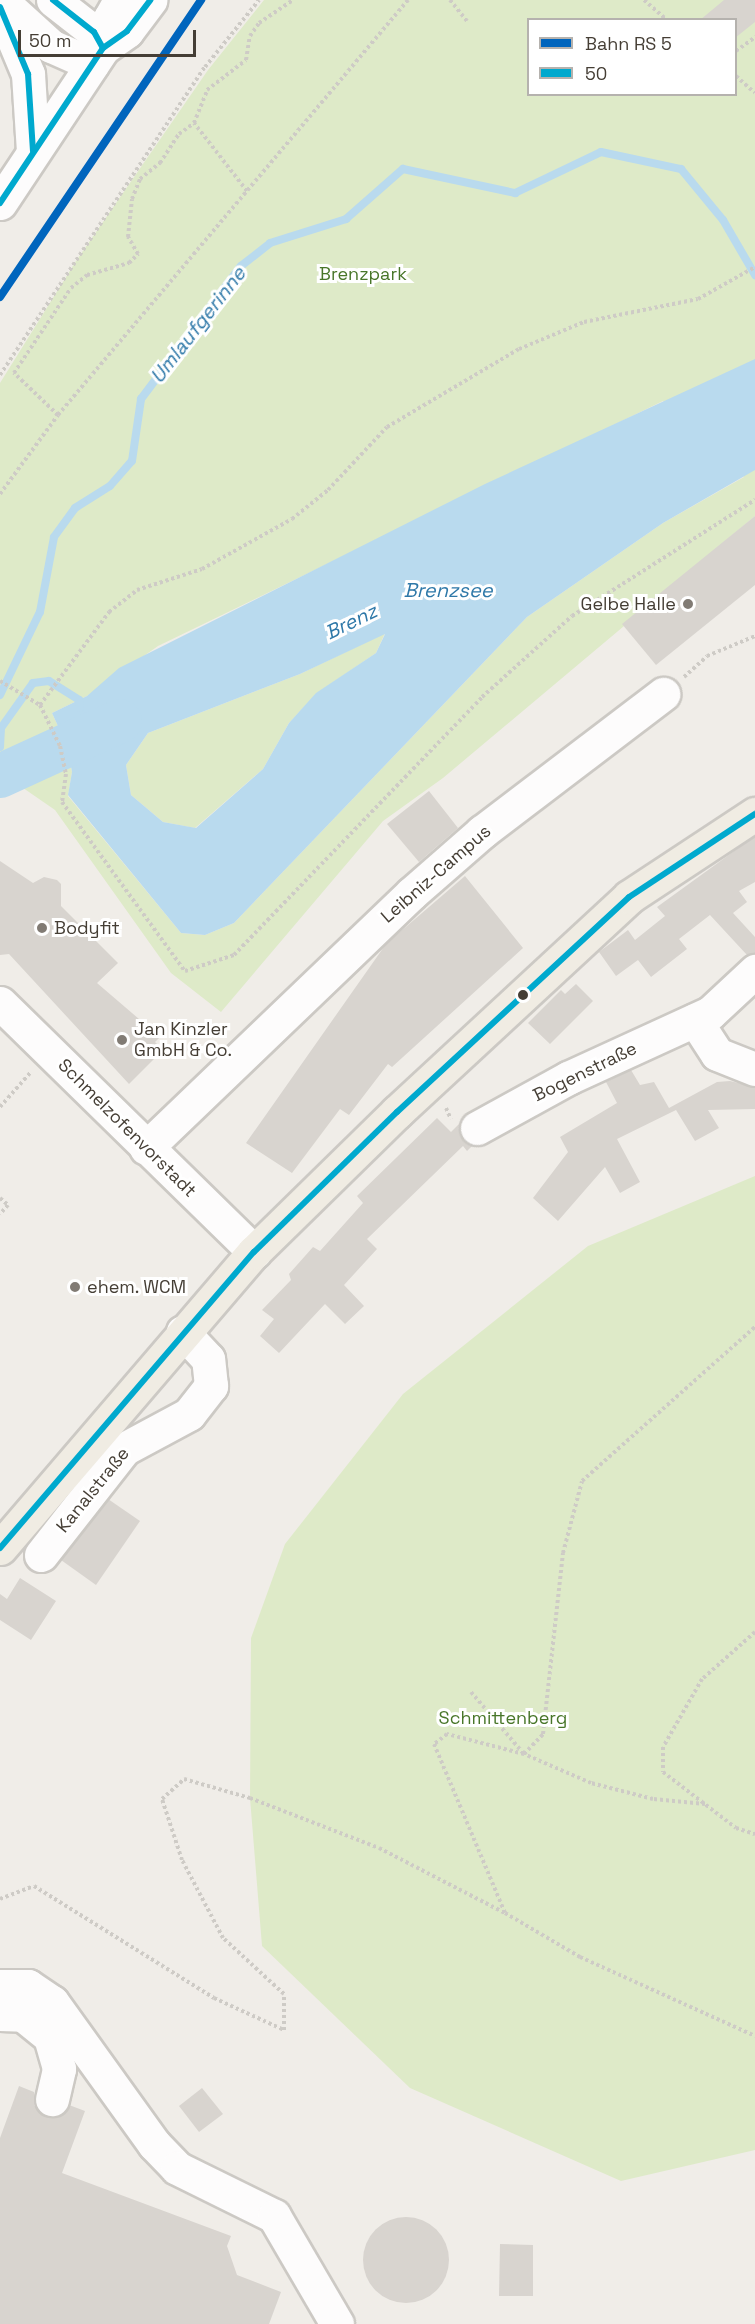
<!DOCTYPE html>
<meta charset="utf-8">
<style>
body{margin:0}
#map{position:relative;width:755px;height:2324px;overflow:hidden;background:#f0ede8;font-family:"Space Grotesk",sans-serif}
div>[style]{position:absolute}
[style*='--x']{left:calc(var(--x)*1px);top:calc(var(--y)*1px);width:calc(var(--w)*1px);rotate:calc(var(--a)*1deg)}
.green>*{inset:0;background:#deeac8}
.water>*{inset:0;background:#b9daee}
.stream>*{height:8px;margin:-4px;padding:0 4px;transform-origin:4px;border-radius:4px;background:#b9daee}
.river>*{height:44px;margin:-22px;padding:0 22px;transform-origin:22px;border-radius:22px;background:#b9daee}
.building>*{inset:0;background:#d8d4cf}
.round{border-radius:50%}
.path>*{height:4px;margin-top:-2px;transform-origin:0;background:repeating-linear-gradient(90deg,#cecbc6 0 3px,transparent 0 6px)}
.roads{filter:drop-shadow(2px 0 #ccc9c4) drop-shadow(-2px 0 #ccc9c4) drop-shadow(0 2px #ccc9c4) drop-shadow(0 -2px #ccc9c4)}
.minor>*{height:33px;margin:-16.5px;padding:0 16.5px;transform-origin:16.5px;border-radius:16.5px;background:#fdfcfc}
.major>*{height:33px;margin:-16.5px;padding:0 16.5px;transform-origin:16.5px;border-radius:16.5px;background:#f0ece3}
.bus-1>*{height:6px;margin:-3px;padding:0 3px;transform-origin:3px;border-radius:3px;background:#00a9ce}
.rail-1>*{height:8px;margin:-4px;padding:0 4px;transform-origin:4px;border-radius:4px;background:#0065bd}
.dots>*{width:16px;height:16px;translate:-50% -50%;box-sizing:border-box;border:3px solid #fff;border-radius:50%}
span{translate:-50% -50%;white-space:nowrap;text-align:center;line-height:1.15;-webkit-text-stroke:6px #fff;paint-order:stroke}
.park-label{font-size:18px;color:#487629}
.poi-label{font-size:18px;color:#453e35}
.right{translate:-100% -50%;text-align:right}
.left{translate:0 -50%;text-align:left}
.street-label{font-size:18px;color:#453e35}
.water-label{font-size:20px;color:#2e78a8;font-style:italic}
.legend{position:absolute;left:527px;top:18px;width:210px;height:78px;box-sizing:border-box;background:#fff;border:2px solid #b5b2ae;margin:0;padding:8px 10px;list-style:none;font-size:18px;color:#453e35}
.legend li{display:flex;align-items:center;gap:12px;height:30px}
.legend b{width:30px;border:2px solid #b5b2ae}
.scale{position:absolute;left:18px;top:30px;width:178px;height:27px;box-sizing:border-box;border:3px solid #453e35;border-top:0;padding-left:8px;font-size:18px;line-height:21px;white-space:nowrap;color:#453e35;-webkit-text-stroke:4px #fff;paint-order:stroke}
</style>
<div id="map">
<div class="green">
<i style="clip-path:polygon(evenodd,264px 0,755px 0,755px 516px,443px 778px,383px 821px,221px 1012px,171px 973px,55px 810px,0 772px,0 383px,76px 261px,208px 70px,264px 0,528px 20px,736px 20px,736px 94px,528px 94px,528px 20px,264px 0,663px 401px,744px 477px,663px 523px,527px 617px,234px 923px,205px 935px,181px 933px,68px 796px,72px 772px,67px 746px,52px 713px,87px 696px,158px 646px,663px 401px)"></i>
<i style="clip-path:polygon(385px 633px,376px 653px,316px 694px,289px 723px,263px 769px,195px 828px,163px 822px,131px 795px,126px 765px,148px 733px,300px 674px)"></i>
<i style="clip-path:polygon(755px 1176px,755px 2150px,621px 2181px,410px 2088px,262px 1946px,250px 1798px,251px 1638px,285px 1544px,403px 1394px,588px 1246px)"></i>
</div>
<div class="water">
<i style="clip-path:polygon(evenodd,755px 359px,755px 470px,663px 523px,527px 617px,234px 923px,205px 935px,181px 933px,68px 795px,72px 772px,67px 746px,52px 713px,87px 696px,119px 668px,485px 484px,755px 359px,385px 634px,376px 653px,316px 693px,289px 723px,263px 769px,196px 828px,163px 822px,131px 795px,126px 765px,148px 733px,300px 674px,385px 634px)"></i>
</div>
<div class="stream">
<i style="--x:0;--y:695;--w:92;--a:-64.3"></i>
<i style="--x:40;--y:612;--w:76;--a:-79.4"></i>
<i style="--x:54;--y:537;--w:36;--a:-54"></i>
<i style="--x:75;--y:508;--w:41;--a:-32.2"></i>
<i style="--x:110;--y:486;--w:33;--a:-49"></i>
<i style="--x:132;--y:461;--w:63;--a:-81.7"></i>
<i style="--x:141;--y:399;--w:166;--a:-53.1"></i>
<i style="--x:241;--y:266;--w:37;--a:-38"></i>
<i style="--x:270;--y:243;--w:80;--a:-17.5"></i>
<i style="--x:346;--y:219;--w:76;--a:-41.3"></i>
<i style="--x:403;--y:169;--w:115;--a:12.1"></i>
<i style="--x:515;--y:193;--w:95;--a:-25.5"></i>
<i style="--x:601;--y:152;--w:82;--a:12"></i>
<i style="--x:681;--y:169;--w:66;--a:50.5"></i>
<i style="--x:723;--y:220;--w:64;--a:59.8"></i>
<i style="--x:0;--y:747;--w:19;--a:-87"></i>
<i style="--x:1;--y:728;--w:55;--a:-54.6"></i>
<i style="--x:33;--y:683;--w:16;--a:-7"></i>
<i style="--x:49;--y:681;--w:36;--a:32"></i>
<i style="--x:79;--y:700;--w:8;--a:83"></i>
</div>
<div class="river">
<i style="--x:0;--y:776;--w:132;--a:-24.6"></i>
</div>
<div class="building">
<i style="clip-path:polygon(724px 0,755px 0,755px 22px,735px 38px,735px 20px,700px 20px)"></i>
<i style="clip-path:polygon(755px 516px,755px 585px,656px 665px,622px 624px)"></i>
<i style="clip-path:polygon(429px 791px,458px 828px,419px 862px,387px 824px)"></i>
<i style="clip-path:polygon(755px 836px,755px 882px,739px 891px,747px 902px,733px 913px,755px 937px,755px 953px,747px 955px,710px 915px,679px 939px,687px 949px,651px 977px,638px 960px,616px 976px,599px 952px,628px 930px,635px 940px,665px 916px,657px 907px)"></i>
<i style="clip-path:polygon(0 861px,33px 883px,44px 877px,57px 880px,61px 884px,61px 906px,118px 963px,97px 983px,160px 1037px,155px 1042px,163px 1050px,129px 1084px,9px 954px,0 955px)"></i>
<i style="clip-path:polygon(465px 876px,523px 948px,392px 1067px,388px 1064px,349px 1115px,340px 1109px,292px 1173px,246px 1143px,386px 944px)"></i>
<i style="clip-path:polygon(576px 984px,593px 1001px,550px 1044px,528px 1023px,561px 990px,565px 994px)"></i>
<i style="clip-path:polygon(631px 1070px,640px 1085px,654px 1082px,669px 1108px,717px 1082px,730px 1081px,755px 1087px,755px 1109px,708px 1110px,719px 1128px,695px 1141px,676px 1110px,617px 1139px,640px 1182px,620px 1193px,605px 1167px,558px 1221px,533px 1198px,568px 1152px,560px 1137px,617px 1103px,606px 1082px)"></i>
<i style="clip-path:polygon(437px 1118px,451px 1132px,459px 1124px,461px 1138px,472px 1146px,467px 1151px,463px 1146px,367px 1239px,377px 1249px,344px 1285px,364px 1306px,345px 1324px,325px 1304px,279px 1353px,260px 1336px,274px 1319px,262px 1310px,291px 1280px,289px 1274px,313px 1247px,320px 1251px,363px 1203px,357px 1196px)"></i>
<i style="clip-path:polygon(108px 1499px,140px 1521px,96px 1585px,61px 1560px)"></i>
<i style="clip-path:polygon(20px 1578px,56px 1601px,31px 1640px,0 1620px,0 1594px,7px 1599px)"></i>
<i style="clip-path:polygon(19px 2086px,34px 2092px,34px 2105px,47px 2117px,58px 2117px,69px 2105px,85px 2111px,62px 2173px,231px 2236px,227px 2246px,237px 2275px,281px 2292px,269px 2324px,0 2324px,0 2138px)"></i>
<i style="clip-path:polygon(202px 2088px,223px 2114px,199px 2132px,179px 2106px)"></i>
<i class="round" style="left:363px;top:2217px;width:86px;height:86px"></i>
<i style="clip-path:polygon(500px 2244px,533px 2245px,533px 2296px,499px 2296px)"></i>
</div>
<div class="path">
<i style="--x:450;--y:0;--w:27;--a:51"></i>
<i style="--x:644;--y:0;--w:30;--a:41"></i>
<i style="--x:736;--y:51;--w:24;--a:-36"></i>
<i style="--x:736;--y:76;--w:25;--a:42"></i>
<i style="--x:247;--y:191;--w:86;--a:-127.9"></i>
<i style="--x:194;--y:123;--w:35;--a:-68"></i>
<i style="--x:207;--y:90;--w:49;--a:-37.6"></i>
<i style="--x:246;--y:60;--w:24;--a:-81"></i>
<i style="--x:250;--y:36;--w:16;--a:-55"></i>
<i style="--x:259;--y:23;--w:41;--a:-34.1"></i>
<i style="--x:0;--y:375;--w:370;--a:-56.4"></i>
<i style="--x:205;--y:67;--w:86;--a:-51.1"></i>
<i style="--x:58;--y:415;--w:61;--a:-136.3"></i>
<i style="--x:14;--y:373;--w:102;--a:-56.2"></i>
<i style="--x:71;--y:288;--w:21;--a:-39"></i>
<i style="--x:87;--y:275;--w:44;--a:-15.9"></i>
<i style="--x:129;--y:263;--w:13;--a:-45"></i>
<i style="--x:138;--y:254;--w:20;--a:-120"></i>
<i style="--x:128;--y:237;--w:38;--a:-84"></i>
<i style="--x:132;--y:199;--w:22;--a:-68"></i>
<i style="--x:140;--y:179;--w:26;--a:-39"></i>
<i style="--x:160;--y:163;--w:35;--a:-57"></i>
<i style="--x:179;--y:134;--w:19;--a:-36"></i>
<i style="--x:0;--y:494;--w:98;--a:-53.7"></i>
<i style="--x:58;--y:415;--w:543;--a:-49.86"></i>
<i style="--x:684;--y:677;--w:31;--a:-42"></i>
<i style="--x:707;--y:656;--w:52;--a:-22.6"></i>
<i style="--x:0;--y:681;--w:47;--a:31"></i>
<i style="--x:40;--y:705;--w:46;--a:64"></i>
<i style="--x:60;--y:746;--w:29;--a:78"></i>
<i style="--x:66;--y:774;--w:28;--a:98"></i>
<i style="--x:62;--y:802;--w:209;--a:54"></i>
<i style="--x:185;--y:971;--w:52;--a:-18.1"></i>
<i style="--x:234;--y:955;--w:358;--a:-46.1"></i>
<i style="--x:482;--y:697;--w:121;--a:-42"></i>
<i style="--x:572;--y:616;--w:217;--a:-32.4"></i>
<i style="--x:40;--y:705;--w:116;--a:-53.4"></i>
<i style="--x:109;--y:612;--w:36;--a:-38"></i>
<i style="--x:137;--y:590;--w:68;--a:-17.9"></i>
<i style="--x:202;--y:569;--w:103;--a:-29.1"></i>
<i style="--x:292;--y:519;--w:46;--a:-38.9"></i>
<i style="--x:328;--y:490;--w:86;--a:-46.9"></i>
<i style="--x:387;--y:427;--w:153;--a:-30.6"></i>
<i style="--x:519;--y:349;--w:70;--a:-22.6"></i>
<i style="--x:584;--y:322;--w:116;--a:-11.4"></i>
<i style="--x:698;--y:299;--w:65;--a:-29.3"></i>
<i style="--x:0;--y:1107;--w:47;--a:-48.5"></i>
<i style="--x:446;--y:1108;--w:12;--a:66"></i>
<i style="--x:0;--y:1198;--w:11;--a:41"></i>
<i style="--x:8;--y:1205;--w:12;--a:132"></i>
<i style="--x:755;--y:1632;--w:71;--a:138.4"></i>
<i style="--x:702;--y:1679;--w:78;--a:119.8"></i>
<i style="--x:663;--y:1747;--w:25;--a:90"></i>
<i style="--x:663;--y:1772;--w:92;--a:37.5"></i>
<i style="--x:736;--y:1828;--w:20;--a:18"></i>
<i style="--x:471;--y:1692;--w:82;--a:49.5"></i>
<i style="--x:524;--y:1754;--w:28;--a:-46"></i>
<i style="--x:543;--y:1734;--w:182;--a:-83.7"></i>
<i style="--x:563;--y:1553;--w:74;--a:-75.2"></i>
<i style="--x:582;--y:1481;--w:232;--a:-41.7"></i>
<i style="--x:705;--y:1804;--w:52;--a:-174.5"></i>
<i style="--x:653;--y:1799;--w:64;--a:-165.5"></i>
<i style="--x:591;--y:1783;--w:73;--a:-156.6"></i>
<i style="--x:524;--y:1754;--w:80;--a:-165.4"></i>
<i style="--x:447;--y:1734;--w:16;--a:142"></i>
<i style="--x:434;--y:1744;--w:183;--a:67.2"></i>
<i style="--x:505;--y:1913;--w:87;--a:30.4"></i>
<i style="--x:580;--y:1957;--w:192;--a:24.3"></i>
<i style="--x:0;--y:1899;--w:36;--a:-21"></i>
<i style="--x:34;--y:1886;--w:212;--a:31.9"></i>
<i style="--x:214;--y:1998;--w:77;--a:24.6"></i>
<i style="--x:284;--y:2030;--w:36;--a:-90"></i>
<i style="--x:284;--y:1994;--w:83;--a:-137.4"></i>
<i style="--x:223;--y:1938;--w:88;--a:-117.7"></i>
<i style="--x:182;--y:1860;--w:64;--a:-108.2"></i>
<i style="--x:162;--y:1799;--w:30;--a:-42"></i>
<i style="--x:184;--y:1779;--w:69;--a:16.1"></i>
<i style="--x:250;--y:1798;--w:138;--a:21.2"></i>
<i style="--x:379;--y:1848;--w:142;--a:27.3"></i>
</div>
<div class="roads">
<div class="minor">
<i style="--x:53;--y:0;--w:52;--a:38"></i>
<i style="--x:94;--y:32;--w:18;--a:61"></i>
<i style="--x:6;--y:5;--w:61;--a:42.3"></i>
<i style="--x:51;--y:46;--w:45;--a:23.7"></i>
<i style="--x:0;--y:7;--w:73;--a:67.3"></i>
<i style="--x:28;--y:74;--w:77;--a:86.3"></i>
<i style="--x:103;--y:48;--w:29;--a:-35"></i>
<i style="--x:127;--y:31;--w:39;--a:-53"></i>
<i style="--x:0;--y:203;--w:186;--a:-56.4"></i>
<i style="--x:103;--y:48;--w:31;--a:-77"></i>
<i style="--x:110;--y:18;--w:21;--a:-61"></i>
<i style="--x:0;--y:1003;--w:356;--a:44.4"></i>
<i style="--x:695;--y:1020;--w:40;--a:57.1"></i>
<i style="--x:717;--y:1054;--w:41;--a:21.5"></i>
<i style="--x:477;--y:1128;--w:104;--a:-28.8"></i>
<i style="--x:568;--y:1078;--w:156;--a:-24.6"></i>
<i style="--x:710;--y:1013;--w:62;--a:-43"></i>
<i style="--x:146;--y:1148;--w:368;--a:-43.8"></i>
<i style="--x:412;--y:893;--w:93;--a:-41.1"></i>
<i style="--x:482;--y:832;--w:228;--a:-37.3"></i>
<i style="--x:41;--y:1555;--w:135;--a:-51.9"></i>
<i style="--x:124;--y:1449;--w:74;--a:-28.3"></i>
<i style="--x:189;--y:1414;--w:36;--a:-52"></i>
<i style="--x:211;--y:1386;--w:27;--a:-96"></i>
<i style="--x:208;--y:1359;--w:37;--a:-133"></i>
<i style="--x:0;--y:1986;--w:28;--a:0"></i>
<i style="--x:28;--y:1986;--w:29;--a:34"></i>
<i style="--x:52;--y:2002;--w:175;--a:54.3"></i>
<i style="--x:154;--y:2144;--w:33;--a:46"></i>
<i style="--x:177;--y:2168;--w:108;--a:26.3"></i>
<i style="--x:274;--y:2216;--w:125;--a:59.7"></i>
<i style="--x:0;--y:2014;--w:23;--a:2"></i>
<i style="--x:23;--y:2015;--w:35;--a:39"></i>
<i style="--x:50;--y:2037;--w:33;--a:74"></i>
<i style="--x:59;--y:2069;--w:31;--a:103"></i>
</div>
<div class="major">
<i style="--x:0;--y:1548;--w:390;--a:-49.4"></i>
<i style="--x:254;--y:1252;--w:200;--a:-44.4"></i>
<i style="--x:397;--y:1112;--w:316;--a:-42.8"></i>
<i style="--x:629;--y:897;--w:151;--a:-33.4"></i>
</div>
</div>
<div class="bus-1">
<i style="--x:53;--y:0;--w:52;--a:38"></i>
<i style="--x:94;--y:32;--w:18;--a:61"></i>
<i style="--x:0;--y:7;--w:73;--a:67.3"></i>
<i style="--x:28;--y:74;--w:77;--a:86.3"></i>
<i style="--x:0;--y:203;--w:186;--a:-56.4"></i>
<i style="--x:103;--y:48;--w:29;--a:-35"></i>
<i style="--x:127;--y:31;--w:39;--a:-53"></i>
<i style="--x:0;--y:1548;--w:390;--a:-49.4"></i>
<i style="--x:254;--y:1252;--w:200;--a:-44.4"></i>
<i style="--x:397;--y:1112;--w:316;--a:-42.8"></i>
<i style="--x:629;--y:897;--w:151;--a:-33.4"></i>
</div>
<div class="rail-1">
<i style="--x:0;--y:297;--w:359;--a:-55.9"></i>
</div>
<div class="dots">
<i style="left:688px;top:604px;background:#817b74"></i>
<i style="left:42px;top:928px;background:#817b74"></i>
<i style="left:523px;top:995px;background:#453e35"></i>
<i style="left:122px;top:1040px;background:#817b74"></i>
<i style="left:75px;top:1287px;background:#817b74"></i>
</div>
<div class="park-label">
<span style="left:363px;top:274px">Brenzpark</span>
<span style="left:503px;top:1718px">Schmittenberg</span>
</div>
<div class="poi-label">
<span class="right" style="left:676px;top:604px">Gelbe Halle</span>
<span class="left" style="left:54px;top:928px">Bodyfit</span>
<span class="left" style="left:134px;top:1040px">Jan Kinzler<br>GmbH &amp; Co.</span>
<span class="left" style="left:87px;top:1287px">ehem. WCM</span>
</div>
<div class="street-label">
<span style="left:436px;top:874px;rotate:-41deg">Leibniz-Campus</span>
<span style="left:585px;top:1072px;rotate:-26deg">Bogenstraße</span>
<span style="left:127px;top:1128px;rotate:45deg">Schmelzofenvorstadt</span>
<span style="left:93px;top:1490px;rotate:-51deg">Kanalstraße</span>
</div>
<div class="water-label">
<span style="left:198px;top:325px;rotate:-52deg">Umlaufgerinne</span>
<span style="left:448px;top:590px">Brenzsee</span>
<span style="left:351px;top:622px;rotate:-26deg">Brenz</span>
</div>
<ul class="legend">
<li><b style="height:8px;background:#0065bd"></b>Bahn RS 5</li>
<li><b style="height:8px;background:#00a9ce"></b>50</li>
</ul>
<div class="scale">50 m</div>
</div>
